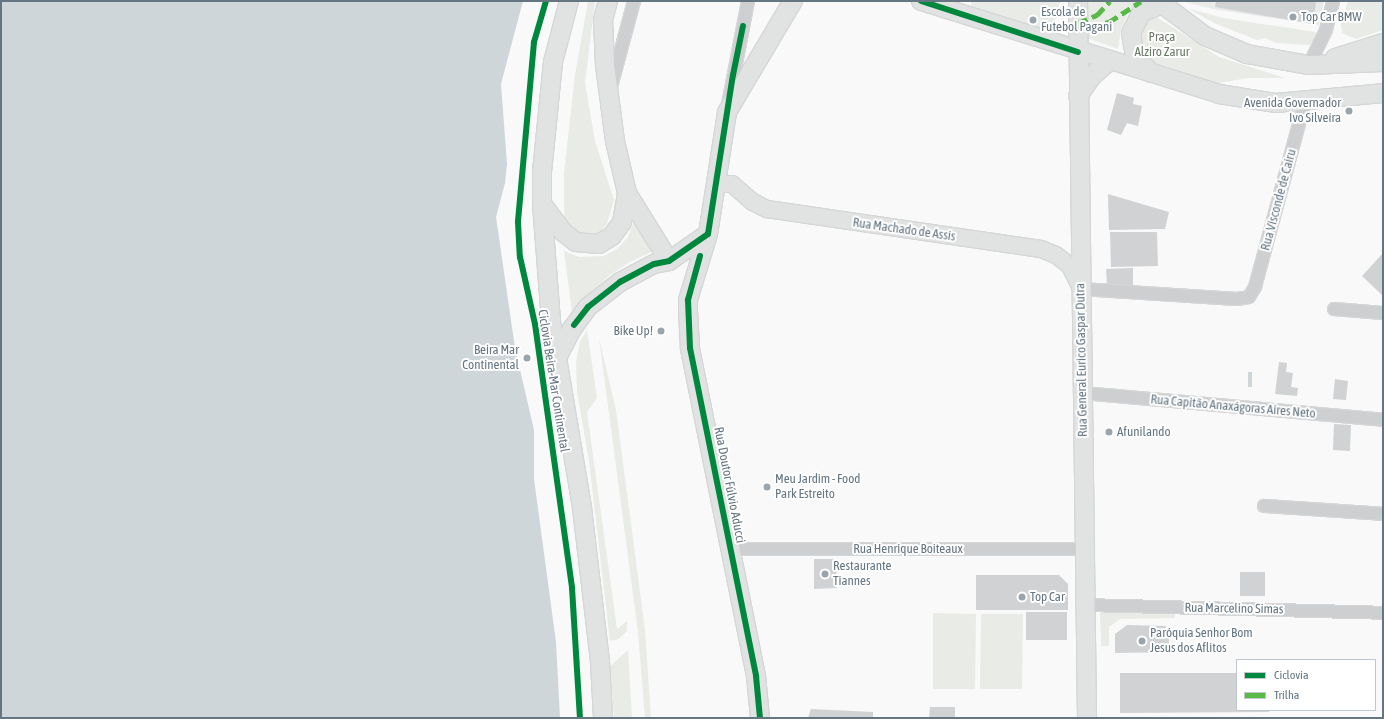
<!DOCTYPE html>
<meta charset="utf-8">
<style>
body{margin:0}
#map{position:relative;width:1384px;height:719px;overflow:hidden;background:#f9f9f9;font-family:"Asap Condensed",sans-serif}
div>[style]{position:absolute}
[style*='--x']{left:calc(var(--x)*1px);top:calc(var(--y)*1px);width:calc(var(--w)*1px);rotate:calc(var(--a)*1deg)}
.built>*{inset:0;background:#e8e9e9}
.green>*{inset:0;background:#e8ebe6}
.water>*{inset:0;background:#ced6d9}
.building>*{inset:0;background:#d0d2d3}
.roads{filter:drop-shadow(1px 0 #d5d6d7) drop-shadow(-1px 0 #d5d6d7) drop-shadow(0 1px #d5d6d7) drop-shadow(0 -1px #d5d6d7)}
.street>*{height:12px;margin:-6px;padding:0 6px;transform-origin:6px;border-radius:6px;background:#cecfd0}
.secondary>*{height:16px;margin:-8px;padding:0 8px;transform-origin:8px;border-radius:8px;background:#e1e2e2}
.primary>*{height:18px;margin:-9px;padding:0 9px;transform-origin:9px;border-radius:9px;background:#e1e2e2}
.quiet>*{height:5px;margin-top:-2.5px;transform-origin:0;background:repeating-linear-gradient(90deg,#58b947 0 10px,transparent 0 15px)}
.cycleway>*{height:6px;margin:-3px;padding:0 3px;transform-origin:3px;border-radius:3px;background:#00873e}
.dots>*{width:11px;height:11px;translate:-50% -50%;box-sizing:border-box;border:2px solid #fff;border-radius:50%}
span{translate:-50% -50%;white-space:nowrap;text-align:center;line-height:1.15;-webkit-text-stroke:4px #fff;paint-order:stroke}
.poi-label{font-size:13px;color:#657683}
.left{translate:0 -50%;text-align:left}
.right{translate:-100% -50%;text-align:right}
.park-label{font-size:13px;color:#687a64}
.street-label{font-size:13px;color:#657683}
.frame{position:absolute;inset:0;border:2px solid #657683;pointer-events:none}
.legend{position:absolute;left:1236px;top:659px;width:140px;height:52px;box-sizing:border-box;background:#fff;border:1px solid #c1c8cd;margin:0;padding:5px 7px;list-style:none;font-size:12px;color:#657683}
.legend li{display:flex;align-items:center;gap:8px;height:20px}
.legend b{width:20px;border:1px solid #c1c8cd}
</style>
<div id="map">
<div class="built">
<i style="clip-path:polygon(1215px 1px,1324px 1px,1319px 25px,1213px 9px)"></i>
</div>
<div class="green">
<i style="clip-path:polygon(588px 1px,595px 1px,585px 83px,595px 141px,614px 200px,607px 224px,593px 240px,565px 229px,564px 204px,564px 173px,575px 75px)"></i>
<i style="clip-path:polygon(972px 1px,1060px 1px,1052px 31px,970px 9px)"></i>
<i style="clip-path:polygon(1087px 1px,1148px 1px,1128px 14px,1121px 28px,1118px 49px,1087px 38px)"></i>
<i style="clip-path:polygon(1181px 1px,1214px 1px,1213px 9px)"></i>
<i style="clip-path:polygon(1348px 1px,1383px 1px,1383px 30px,1356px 39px,1342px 33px,1341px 24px)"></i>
<i style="clip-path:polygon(1187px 8px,1223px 18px,1316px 32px,1314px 40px,1309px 45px,1276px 43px,1265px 38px,1257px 40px,1214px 23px)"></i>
<i style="clip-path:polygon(1155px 16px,1219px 57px,1285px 78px,1248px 78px,1219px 83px,1183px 74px,1148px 61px,1144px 56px,1137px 26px)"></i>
<i style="clip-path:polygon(634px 221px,651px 252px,628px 263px,610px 275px,595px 289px,573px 320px,564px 251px,579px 257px,604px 256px,617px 249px,628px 237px)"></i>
<i style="clip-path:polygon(587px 330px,597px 398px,587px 412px,617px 629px,627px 621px,627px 631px,619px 639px,610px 641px,589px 461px,577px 392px,576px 362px,580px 341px)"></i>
<i style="clip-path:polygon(599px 338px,616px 410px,645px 630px,651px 718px,645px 718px,638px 632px)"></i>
<i style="clip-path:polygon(1175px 610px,1175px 618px,1120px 619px,1109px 627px,1109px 646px,1101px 646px,1100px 611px)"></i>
<i style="clip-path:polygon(933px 613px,976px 614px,975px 689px,933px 689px)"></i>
<i style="clip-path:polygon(981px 614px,1023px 614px,1022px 689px,980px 689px)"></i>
<i style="clip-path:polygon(628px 650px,632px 718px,614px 718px,610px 666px)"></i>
</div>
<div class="water">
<i style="clip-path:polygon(1px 1px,523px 1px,501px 84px,507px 164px,505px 183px,496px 217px,515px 348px,534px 430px,534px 479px,556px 642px,560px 718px,1px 718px)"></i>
<i style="clip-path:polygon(1248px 372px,1252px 372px,1252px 387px,1248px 387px)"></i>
</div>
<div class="building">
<i style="clip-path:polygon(1216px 1px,1316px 1px,1313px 24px,1215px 7px)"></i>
<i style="clip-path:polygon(1117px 93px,1134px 98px,1133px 104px,1142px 106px,1138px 126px,1127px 123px,1121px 135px,1107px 130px)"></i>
<i style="clip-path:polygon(1108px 194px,1169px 212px,1165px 229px,1109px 230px)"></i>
<i style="clip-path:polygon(1110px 232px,1157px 232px,1158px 266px,1111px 267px)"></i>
<i style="clip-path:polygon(1383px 253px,1383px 296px,1362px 276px)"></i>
<i style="clip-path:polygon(1133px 268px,1133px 286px,1107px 286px,1106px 269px)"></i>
<i style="clip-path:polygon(1279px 362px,1287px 363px,1286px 372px,1293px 373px,1291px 387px,1298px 388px,1297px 396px,1275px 394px)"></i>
<i style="clip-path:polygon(1335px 379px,1348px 381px,1346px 400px,1333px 399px)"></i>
<i style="clip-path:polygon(1334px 424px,1351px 425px,1350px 451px,1333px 450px)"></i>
<i style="clip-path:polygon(814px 559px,836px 559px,837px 588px,814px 589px)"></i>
<i style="clip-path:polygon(1240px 572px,1265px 572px,1265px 596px,1240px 596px)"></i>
<i style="clip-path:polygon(976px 575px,1059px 575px,1068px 584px,1068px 610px,976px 610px)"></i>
<i style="clip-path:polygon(1026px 612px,1067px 612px,1067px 640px,1026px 640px)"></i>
<i style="clip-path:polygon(1127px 625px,1166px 626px,1165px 634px,1169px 637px,1169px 647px,1179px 646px,1180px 652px,1115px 653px,1115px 634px)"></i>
<i style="clip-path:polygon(1120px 673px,1237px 673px,1237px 710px,1269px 710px,1269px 712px,1120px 713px)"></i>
<i style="clip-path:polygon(930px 707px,955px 707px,955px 718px,929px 718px)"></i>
<i style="clip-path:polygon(811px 709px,873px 712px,873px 718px,808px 718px)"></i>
</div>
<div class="roads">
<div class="street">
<i style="--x:1309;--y:65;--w:39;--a:-64"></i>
<i style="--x:1326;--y:30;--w:30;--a:-76"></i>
<i style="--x:611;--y:87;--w:89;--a:-75"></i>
<i style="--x:728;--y:105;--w:106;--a:-79.1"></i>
<i style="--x:1081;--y:289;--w:156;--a:3.7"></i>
<i style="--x:1237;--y:299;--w:12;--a:-9"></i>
<i style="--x:1249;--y:297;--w:12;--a:-59"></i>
<i style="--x:1255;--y:287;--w:192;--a:-74.9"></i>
<i style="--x:1334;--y:309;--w:49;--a:4.7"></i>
<i style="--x:1083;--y:393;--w:301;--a:5.1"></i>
<i style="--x:1264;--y:506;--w:119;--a:3.8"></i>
<i style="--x:730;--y:549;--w:355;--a:0"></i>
<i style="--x:1085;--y:605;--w:298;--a:1.5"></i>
</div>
<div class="secondary">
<i style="--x:717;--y:184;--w:15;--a:0"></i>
<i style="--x:732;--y:184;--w:28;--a:41"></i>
<i style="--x:753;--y:202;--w:16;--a:27"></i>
<i style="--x:767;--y:209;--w:277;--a:8.3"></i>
<i style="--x:1041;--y:249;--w:16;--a:22"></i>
<i style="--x:1056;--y:255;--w:18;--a:38"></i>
<i style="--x:1070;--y:266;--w:25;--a:64"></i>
</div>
<div class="primary">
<i style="--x:569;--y:1;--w:63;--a:104.7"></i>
<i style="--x:553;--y:62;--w:112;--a:95.7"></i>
<i style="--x:542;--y:173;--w:31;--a:90"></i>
<i style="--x:542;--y:204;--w:118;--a:85.6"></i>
<i style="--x:551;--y:322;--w:189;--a:80.5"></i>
<i style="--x:582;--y:508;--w:155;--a:83.3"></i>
<i style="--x:600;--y:662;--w:56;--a:86.9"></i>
<i style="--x:608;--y:1;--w:20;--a:105"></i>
<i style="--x:603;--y:20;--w:45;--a:87.5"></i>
<i style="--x:605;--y:65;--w:77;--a:82.5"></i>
<i style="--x:615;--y:141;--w:53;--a:77"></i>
<i style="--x:627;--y:193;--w:80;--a:58.3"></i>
<i style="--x:921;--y:1;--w:312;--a:17.3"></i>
<i style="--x:1219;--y:94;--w:58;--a:9"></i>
<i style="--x:1276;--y:103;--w:107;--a:-5.3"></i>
<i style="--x:1078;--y:1;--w:717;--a:89.28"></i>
<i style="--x:1158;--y:1;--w:59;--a:36.7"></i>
<i style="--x:1205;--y:36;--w:46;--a:23.2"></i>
<i style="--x:1247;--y:54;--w:63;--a:10.1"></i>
<i style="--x:1309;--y:65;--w:74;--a:-2.3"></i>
<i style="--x:1335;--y:58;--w:50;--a:-17.4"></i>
<i style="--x:1151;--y:73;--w:23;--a:-133"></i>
<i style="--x:1135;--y:56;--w:23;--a:-100"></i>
<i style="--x:1131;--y:33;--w:22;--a:-63"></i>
<i style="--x:1141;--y:13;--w:23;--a:-23"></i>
<i style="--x:1078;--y:96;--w:24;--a:-55"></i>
<i style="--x:1092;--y:76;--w:23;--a:-41"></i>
<i style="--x:542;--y:204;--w:35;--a:53"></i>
<i style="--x:563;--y:232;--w:16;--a:38"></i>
<i style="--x:576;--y:242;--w:23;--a:5"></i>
<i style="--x:599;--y:244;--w:15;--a:-32"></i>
<i style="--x:612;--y:236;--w:17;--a:-54"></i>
<i style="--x:622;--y:222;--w:29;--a:-80"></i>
<i style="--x:557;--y:358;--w:33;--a:-63"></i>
<i style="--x:572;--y:329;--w:27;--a:-54"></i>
<i style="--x:588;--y:307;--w:41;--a:-38"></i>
<i style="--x:620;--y:282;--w:38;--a:-28"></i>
<i style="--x:654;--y:264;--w:15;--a:-11"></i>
<i style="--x:669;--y:261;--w:47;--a:-34.7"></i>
<i style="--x:760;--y:718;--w:42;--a:-95.4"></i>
<i style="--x:756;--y:676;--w:335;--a:-101.4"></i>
<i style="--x:690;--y:348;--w:36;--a:-93"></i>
<i style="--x:688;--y:312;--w:12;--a:-90"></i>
<i style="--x:688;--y:300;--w:69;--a:-73.1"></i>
<i style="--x:708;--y:234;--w:123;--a:-81.1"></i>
<i style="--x:727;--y:112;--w:129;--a:-59.3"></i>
</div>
</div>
<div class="quiet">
<i style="--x:1078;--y:23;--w:21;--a:-23"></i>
<i style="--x:1097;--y:15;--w:19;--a:-47"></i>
<i style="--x:1078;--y:27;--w:13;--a:0"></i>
<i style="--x:1091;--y:27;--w:19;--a:-16"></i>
<i style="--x:1109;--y:22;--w:38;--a:-33"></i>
</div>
<div class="cycleway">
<i style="--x:546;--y:1;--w:43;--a:106.3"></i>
<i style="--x:534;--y:42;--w:181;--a:95.1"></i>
<i style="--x:518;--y:222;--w:35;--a:87"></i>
<i style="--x:520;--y:257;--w:69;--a:77.4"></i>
<i style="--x:535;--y:324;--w:267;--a:82"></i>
<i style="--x:572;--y:588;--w:130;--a:86.5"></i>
<i style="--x:921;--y:1;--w:165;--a:18"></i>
<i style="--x:700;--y:256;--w:46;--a:105.3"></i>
<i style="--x:688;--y:300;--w:48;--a:87.6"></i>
<i style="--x:690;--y:348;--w:335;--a:78.6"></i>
<i style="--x:756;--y:676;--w:42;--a:84.6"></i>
<i style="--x:574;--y:325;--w:23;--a:-52"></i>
<i style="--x:588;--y:307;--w:41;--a:-38"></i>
<i style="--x:620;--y:282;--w:38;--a:-28"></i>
<i style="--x:654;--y:264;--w:15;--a:-11"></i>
<i style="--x:669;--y:261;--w:47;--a:-34.7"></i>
<i style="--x:708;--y:234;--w:161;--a:-81.1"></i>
<i style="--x:733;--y:75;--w:50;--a:-78.5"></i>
</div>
<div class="dots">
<i style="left:1293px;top:17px;background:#99a4ac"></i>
<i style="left:1033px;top:20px;background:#99a4ac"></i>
<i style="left:1349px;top:111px;background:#99a4ac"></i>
<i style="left:661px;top:331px;background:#99a4ac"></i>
<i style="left:527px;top:358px;background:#99a4ac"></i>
<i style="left:1109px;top:432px;background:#99a4ac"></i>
<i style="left:767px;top:487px;background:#99a4ac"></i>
<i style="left:825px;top:574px;background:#99a4ac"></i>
<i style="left:1022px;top:597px;background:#99a4ac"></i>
<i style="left:1142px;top:641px;background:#99a4ac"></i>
</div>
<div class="poi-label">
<span class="left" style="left:1041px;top:20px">Escola de<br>Futebol Pagani</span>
<span class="left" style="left:1301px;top:17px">Top Car BMW</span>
<span class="right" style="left:1341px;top:111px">Avenida Governador<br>Ivo Silveira</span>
<span class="right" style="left:653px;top:331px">Bike Up!</span>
<span class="right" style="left:519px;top:358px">Beira Mar<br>Continental</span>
<span class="left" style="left:1117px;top:432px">Afunilando</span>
<span class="left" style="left:775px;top:487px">Meu Jardim - Food<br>Park Estreito</span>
<span class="left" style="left:833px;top:574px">Restaurante<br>Tiannes</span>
<span class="left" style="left:1030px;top:597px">Top Car</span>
<span class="left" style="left:1150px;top:641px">Paróquia Senhor Bom<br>Jesus dos Aflitos</span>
</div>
<div class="park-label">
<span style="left:1162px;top:45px">Praça<br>Alziro Zarur</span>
</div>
<div class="street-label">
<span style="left:1279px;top:200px;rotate:-75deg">Rua Visconde de Cairu</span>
<span style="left:904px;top:230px;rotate:8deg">Rua Machado de Assis</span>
<span style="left:1082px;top:360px;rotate:-91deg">Rua General Eurico Gaspar Dutra</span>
<span style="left:553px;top:381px;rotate:81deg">Ciclovia Beira-Mar Continental</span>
<span style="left:1233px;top:407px;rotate:5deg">Rua Capitão Anaxágoras Aires Neto</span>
<span style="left:729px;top:485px;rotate:79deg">Rua Doutor Fúlvio Aducci</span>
<span style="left:908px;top:549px">Rua Henrique Boiteaux</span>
<span style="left:1234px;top:609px;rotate:1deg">Rua Marcelino Simas</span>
</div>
<div class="frame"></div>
<ul class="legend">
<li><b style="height:5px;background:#00873e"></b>Ciclovia</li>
<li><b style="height:5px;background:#58b947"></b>Trilha</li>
</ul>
</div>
